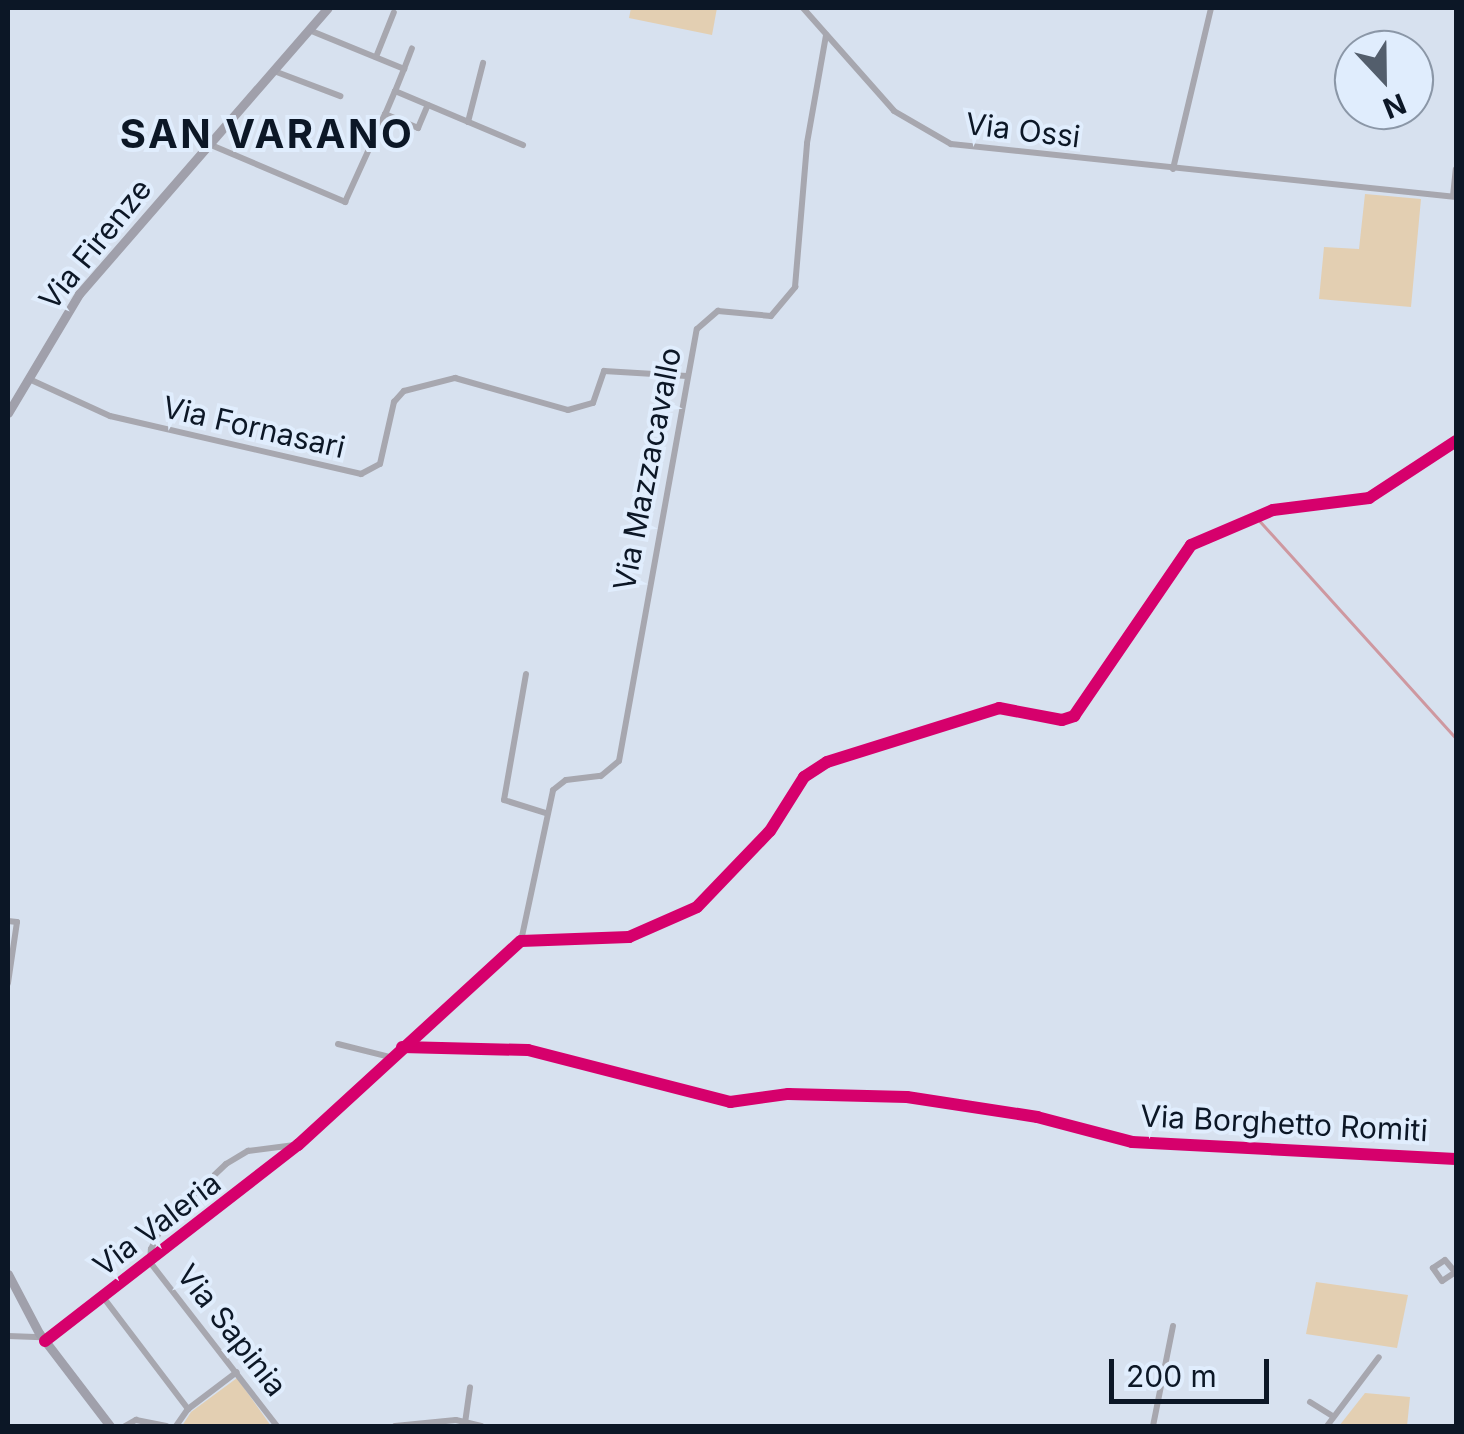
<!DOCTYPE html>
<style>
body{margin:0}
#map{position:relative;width:1464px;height:1434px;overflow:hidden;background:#d7e1ef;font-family:Inter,sans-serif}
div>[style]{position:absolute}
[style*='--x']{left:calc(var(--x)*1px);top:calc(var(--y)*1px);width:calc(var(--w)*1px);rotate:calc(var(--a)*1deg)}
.green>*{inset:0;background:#e3cfb2}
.stream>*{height:2.5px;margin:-1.25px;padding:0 1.25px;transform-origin:1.25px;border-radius:1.25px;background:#ce98a0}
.minor>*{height:6px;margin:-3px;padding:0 3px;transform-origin:3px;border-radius:3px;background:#a7a7af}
.major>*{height:9px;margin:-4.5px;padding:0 4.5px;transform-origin:4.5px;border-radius:4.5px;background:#a0a0ab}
.cycleway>*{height:12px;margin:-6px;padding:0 6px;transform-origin:6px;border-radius:6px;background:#d6006c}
span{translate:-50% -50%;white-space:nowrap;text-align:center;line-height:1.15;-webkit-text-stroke:8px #e0edfd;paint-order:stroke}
.street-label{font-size:30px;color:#0c1726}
.district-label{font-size:40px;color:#0c1726;font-weight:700;letter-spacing:2.5px}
.frame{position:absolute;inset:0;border:10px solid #0c1726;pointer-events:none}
.north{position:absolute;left:1334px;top:30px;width:100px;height:100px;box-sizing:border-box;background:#e0edfd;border:2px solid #8b97a7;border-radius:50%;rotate:158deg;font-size:28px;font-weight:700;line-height:40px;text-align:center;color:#0c1726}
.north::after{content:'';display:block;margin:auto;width:35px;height:45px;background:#535e6c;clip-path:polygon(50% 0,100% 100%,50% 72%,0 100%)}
.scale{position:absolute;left:1109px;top:1359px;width:160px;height:45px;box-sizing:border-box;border:5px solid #0c1726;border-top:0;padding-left:12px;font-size:30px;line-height:35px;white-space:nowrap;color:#0c1726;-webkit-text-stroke:8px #e0edfd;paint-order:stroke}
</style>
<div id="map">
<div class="green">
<i style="clip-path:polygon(631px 8px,717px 8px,712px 35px,629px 18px)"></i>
<i style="clip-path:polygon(1365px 194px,1421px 199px,1411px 307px,1319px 299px,1324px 247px,1359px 249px)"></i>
<i style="clip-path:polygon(1316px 1282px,1408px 1295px,1397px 1348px,1306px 1334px)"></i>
<i style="clip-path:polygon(237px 1378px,271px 1426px,182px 1426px,191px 1412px)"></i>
<i style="clip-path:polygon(1365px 1393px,1410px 1397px,1407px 1426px,1339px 1426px)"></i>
</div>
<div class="stream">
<i style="--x:1259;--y:520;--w:294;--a:47.9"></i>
</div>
<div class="minor">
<i style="--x:803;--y:8;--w:137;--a:48.5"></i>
<i style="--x:894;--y:111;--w:66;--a:30.1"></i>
<i style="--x:951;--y:144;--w:508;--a:5.99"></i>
<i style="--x:309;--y:30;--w:103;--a:22.3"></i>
<i style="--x:404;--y:69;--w:22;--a:-69"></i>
<i style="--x:376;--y:57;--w:48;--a:-68.2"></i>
<i style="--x:404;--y:69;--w:24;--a:112"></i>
<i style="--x:395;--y:91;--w:139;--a:22.9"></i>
<i style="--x:274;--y:71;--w:71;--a:20.7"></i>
<i style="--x:395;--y:91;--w:25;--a:113"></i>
<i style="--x:385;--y:114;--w:36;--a:23"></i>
<i style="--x:418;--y:128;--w:25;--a:-67"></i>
<i style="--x:468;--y:122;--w:61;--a:-75.7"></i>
<i style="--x:211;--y:145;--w:146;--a:23"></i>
<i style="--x:345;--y:202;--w:97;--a:-65.6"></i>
<i style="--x:1173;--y:169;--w:165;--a:-76.7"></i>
<i style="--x:1453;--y:196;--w:27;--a:-84"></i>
<i style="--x:29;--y:379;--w:89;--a:24.6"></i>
<i style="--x:110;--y:416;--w:258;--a:13"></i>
<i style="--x:361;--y:474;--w:21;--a:-28"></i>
<i style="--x:380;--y:464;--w:64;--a:-77.3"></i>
<i style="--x:394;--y:402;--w:15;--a:-48"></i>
<i style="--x:404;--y:391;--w:53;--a:-14.3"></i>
<i style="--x:455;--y:378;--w:117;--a:15.8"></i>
<i style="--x:568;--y:410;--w:26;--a:-16"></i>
<i style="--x:593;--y:403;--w:34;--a:-71"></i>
<i style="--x:604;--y:371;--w:83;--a:3.4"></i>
<i style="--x:526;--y:674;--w:128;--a:99.9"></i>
<i style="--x:504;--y:800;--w:44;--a:17.2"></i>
<i style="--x:8;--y:921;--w:9;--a:6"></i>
<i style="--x:17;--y:922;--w:62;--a:98.4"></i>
<i style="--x:521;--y:941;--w:154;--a:-78"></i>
<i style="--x:553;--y:790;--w:16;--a:-38"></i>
<i style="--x:566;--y:780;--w:35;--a:-7"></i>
<i style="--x:601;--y:776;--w:23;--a:-40"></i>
<i style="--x:619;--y:761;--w:439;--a:-79.8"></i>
<i style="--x:697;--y:329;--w:28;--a:-41"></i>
<i style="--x:718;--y:311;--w:53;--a:5.4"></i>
<i style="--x:771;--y:316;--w:38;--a:-50"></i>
<i style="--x:795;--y:287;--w:144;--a:-85.2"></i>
<i style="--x:807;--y:143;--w:110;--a:-80"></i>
<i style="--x:338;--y:1044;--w:54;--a:14"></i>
<i style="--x:403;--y:1047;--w:125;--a:1.4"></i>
<i style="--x:528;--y:1050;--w:209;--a:14.4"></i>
<i style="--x:730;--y:1102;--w:59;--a:-7.9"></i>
<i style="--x:788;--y:1094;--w:119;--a:1.4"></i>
<i style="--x:907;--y:1097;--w:132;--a:8.7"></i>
<i style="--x:1037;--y:1117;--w:98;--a:14.7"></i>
<i style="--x:1132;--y:1142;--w:324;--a:3"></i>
<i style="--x:1454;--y:1273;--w:14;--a:146"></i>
<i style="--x:1442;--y:1281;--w:16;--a:-125"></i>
<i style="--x:1433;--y:1268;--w:14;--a:-34"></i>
<i style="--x:1445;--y:1260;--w:17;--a:50"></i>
<i style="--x:103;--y:1297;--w:141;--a:52.8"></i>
<i style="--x:188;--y:1409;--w:61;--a:-37.1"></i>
<i style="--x:8;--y:1336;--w:34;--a:2"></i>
<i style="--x:45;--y:1341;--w:320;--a:-37.8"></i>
<i style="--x:298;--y:1145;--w:302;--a:-42.5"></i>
<i style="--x:521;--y:941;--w:108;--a:-2.1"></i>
<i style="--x:629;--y:937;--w:74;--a:-23.8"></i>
<i style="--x:697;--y:907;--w:105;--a:-46.2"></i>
<i style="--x:770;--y:831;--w:64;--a:-57.8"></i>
<i style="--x:804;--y:777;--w:27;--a:-33"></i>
<i style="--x:827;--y:762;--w:180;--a:-17.4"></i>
<i style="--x:999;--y:708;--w:64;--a:10.8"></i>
<i style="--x:1062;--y:720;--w:13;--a:-18"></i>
<i style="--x:1074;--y:716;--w:207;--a:-55.6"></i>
<i style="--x:1191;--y:545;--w:89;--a:-23.1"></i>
<i style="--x:1273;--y:510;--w:97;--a:-7.1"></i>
<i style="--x:1369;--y:498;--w:104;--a:-33.2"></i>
<i style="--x:1310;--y:1402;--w:26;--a:32"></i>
<i style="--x:465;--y:1423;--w:36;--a:-82"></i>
<i style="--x:125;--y:1426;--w:13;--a:-29"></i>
<i style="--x:136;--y:1420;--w:31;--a:11"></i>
<i style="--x:176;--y:1426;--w:21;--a:-55"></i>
<i style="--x:277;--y:1426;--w:207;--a:-127.8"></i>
<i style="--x:150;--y:1262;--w:13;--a:-86"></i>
<i style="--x:151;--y:1249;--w:28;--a:-64"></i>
<i style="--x:163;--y:1224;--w:87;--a:-43.6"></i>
<i style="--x:226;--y:1164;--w:26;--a:-31"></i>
<i style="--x:248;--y:1151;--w:47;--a:-7.3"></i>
<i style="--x:395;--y:1426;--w:61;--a:-5.6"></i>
<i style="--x:456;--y:1420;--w:26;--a:13"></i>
<i style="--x:1153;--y:1426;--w:102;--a:-78.7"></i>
<i style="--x:1327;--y:1426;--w:86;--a:-53"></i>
</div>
<div class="major">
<i style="--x:8;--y:413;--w:139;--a:-59.2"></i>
<i style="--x:79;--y:294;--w:379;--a:-49"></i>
<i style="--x:8;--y:1274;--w:67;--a:62.3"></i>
<i style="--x:39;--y:1333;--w:117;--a:52.6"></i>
</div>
<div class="cycleway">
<i style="--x:402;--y:1047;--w:126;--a:1.4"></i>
<i style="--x:528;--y:1050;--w:209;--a:14.4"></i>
<i style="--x:730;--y:1102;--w:59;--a:-7.9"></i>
<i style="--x:788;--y:1094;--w:119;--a:1.4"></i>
<i style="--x:907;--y:1097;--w:132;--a:8.7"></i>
<i style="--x:1037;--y:1117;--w:98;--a:14.7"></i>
<i style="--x:1132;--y:1142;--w:324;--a:3"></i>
<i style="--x:45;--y:1341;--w:320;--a:-37.8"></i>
<i style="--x:298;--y:1145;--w:302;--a:-42.5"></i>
<i style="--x:521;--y:941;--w:108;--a:-2.1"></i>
<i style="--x:629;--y:937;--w:74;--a:-23.8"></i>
<i style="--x:697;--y:907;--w:105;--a:-46.2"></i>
<i style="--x:770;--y:831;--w:64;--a:-57.8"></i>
<i style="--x:804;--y:777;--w:27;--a:-33"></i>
<i style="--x:827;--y:762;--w:180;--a:-17.4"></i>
<i style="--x:999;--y:708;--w:64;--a:10.8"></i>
<i style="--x:1062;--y:720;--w:13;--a:-18"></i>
<i style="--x:1074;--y:716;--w:207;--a:-55.6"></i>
<i style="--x:1191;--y:545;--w:89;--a:-23.1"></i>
<i style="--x:1273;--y:510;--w:97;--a:-7.1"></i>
<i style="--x:1369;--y:498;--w:104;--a:-33.2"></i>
</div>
<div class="street-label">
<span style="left:1023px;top:130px;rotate:7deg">Via Ossi</span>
<span style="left:95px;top:244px;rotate:-51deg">Via Firenze</span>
<span style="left:254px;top:427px;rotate:13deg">Via Fornasari</span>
<span style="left:647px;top:469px;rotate:-79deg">Via Mazzacavallo</span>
<span style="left:1284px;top:1123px;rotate:3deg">Via Borghetto Romiti</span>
<span style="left:157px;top:1224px;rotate:-37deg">Via Valeria</span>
<span style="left:232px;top:1330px;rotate:52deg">Via Sapinia</span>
</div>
<div class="district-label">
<span style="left:267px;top:134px">SAN VARANO</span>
</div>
<div class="frame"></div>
<div class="north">N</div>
<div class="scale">200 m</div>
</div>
